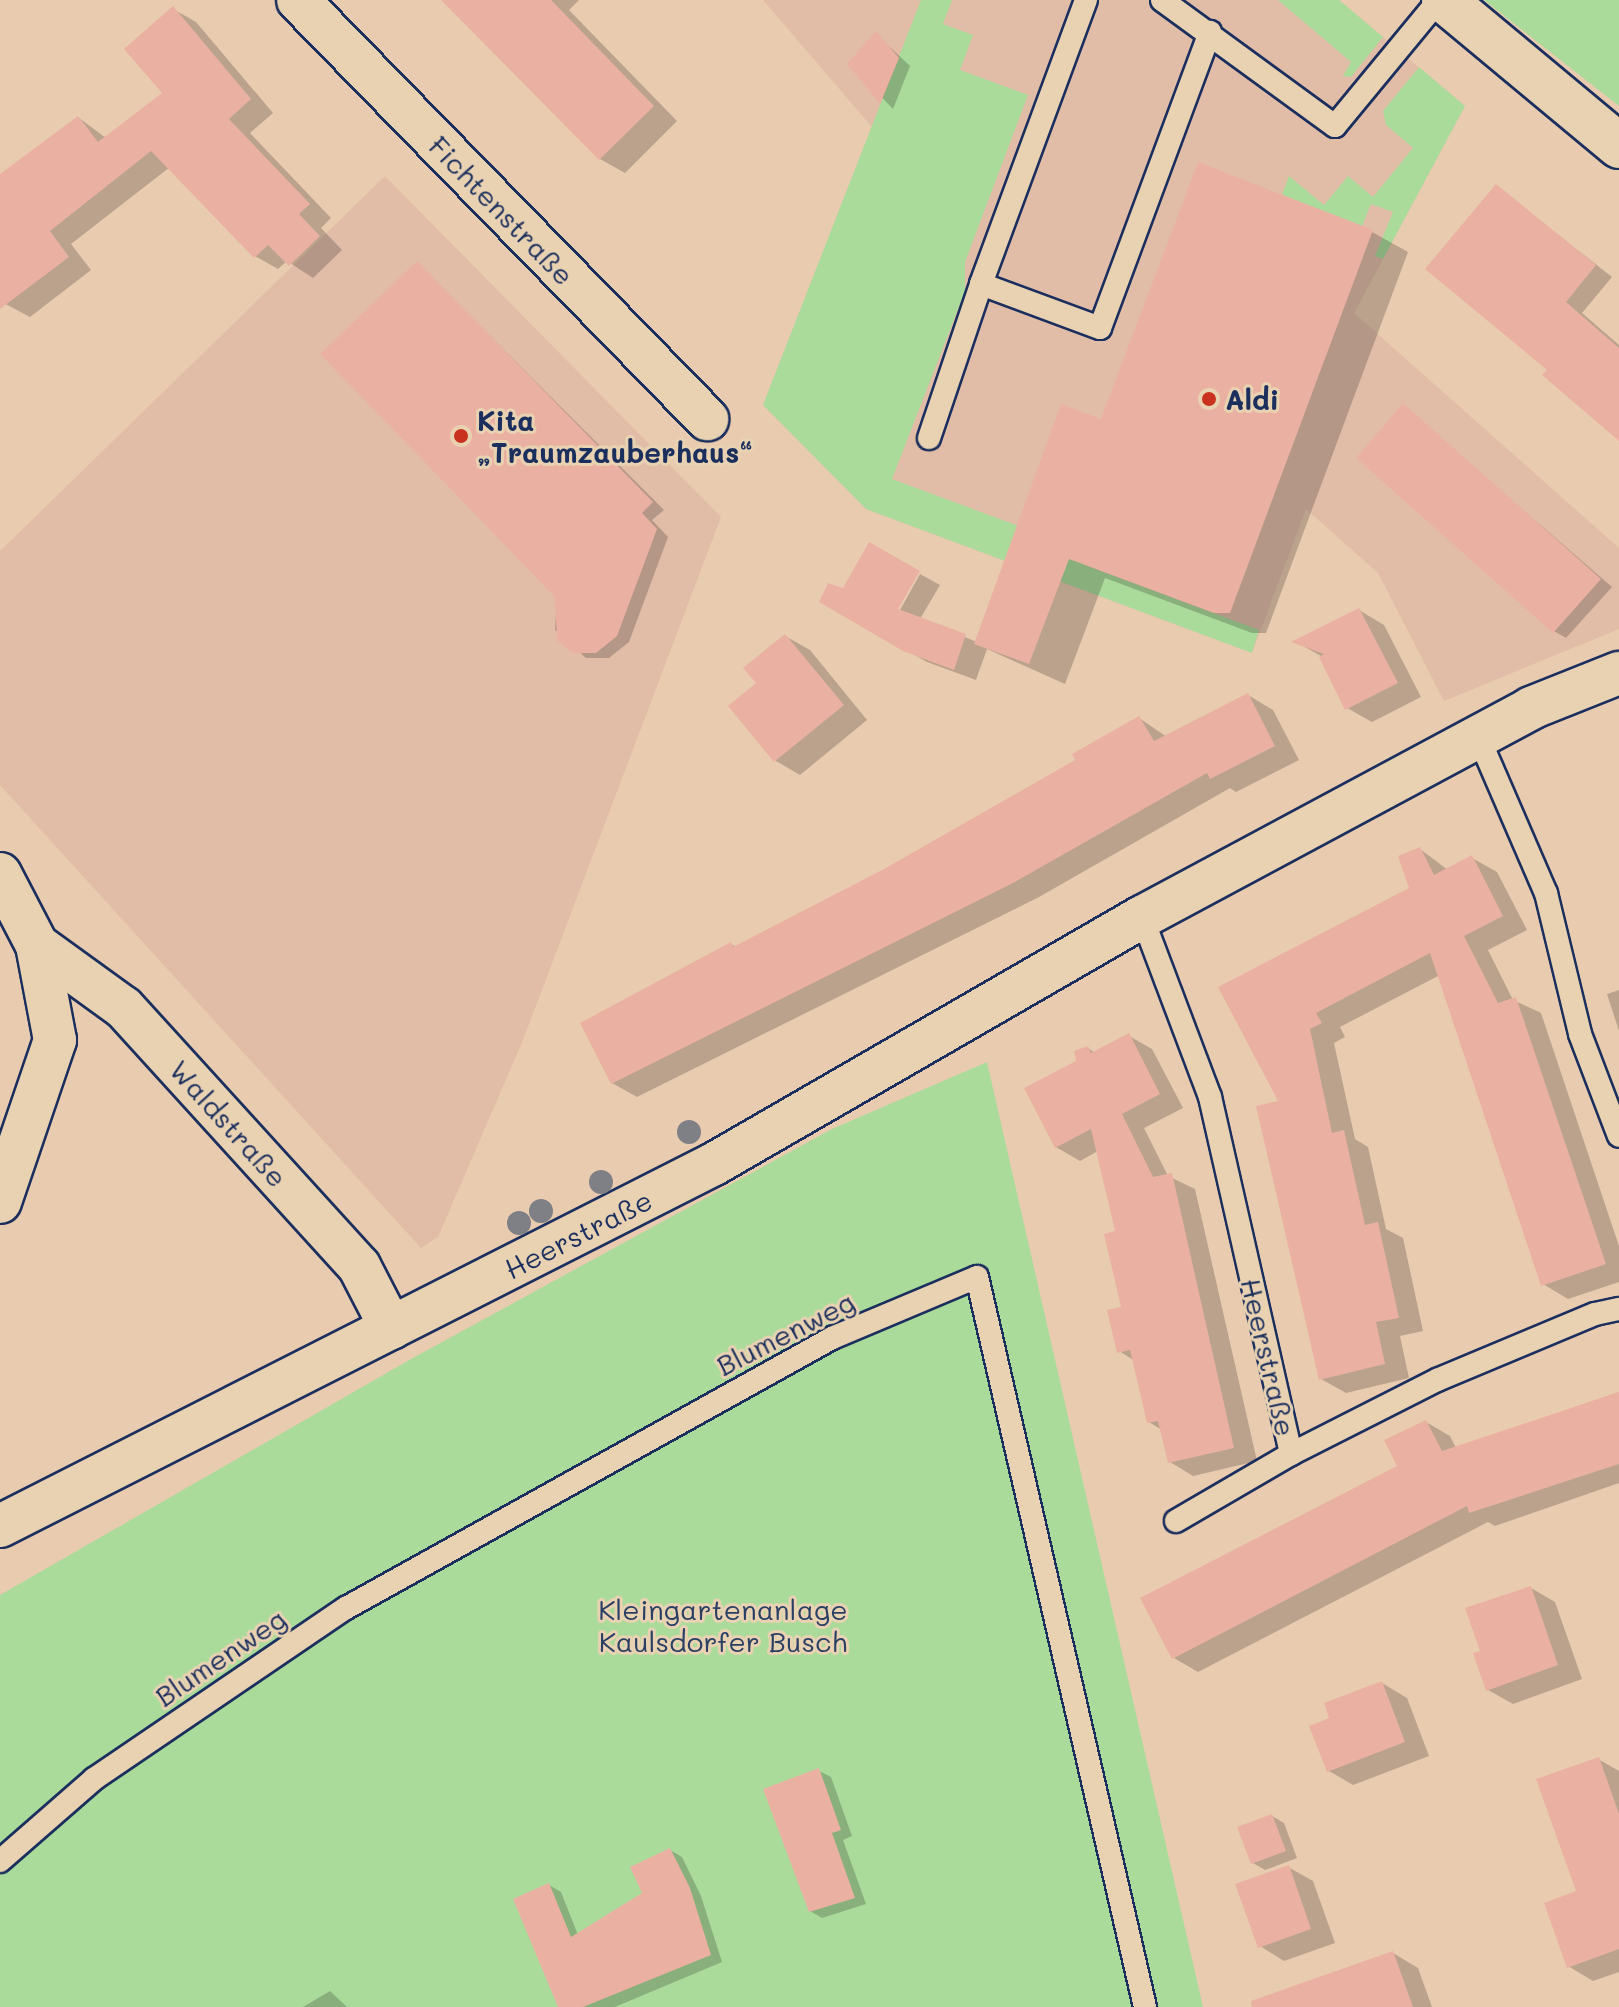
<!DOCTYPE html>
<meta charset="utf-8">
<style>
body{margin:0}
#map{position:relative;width:1619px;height:2007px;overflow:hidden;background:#e9cbaf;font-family:Mali,sans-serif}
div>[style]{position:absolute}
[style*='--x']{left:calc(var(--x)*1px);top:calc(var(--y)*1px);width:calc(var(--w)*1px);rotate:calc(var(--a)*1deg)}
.built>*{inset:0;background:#e1bda8}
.green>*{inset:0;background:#abdb9b}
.shadow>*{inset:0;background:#0003}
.building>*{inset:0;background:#eab1a3}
.roads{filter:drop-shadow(2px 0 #1b2f5e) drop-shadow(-2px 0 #1b2f5e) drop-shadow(0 2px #1b2f5e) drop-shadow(0 -2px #1b2f5e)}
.service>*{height:22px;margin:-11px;padding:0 11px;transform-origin:11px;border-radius:11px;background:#e9d2b2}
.minor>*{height:42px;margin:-21px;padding:0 21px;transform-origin:21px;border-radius:21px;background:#e9d2b2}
.secondary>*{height:44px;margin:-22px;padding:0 22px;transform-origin:22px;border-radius:22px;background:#e9d2b2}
.trees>*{width:24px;height:24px;margin:-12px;border-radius:50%;background:#7f7f86}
.dots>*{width:22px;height:22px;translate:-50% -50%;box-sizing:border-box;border:4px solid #e9d2b2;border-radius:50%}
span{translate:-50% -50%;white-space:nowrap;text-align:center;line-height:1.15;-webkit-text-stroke:6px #e9d2b2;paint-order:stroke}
.street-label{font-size:28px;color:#1b2f5e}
.poi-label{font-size:28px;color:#1b2f5e;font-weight:700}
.left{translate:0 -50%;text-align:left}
.park-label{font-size:28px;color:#294064}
</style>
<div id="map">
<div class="built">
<i style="clip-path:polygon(763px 0,1339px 0,1465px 106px,1354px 313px,1619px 548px,1619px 629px,1444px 701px,1378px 573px,1306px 509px,1252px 653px,866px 509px,763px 405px,872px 127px)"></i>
<i style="clip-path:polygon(385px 176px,721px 517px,523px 1040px,438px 1237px,421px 1248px,0 785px,0 551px)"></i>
</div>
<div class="green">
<i style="clip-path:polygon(921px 0,952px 0,943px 24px,973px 35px,960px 70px,1028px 95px,965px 262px,965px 291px,892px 479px,1089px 552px,1085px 565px,1259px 630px,1252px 653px,866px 509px,763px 405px)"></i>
<i style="clip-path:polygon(1278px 0,1339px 0,1383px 37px,1351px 77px,1343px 76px,1351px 62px)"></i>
<i style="clip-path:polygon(1484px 0,1619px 0,1619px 106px)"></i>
<i style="clip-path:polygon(1419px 67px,1465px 106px,1383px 259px,1375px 256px,1393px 212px,1371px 204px,1362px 226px,1282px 195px,1289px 176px,1324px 205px,1348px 176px,1373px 197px,1413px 148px,1386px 125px,1383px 111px)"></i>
<i style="clip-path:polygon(987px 1062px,1203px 2007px,0 2007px,0 1595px,411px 1359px,832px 1129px)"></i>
</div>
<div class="shadow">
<i style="clip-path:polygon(444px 0,579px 0,569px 10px,677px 121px,625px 173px,600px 159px)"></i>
<i style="clip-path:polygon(173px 9px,196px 22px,273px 113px,250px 133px,331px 218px,321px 228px,342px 250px,313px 278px,287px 261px,278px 269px,255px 256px,170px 167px,71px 244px,91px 270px,30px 317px,0 301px,0 189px,79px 118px,106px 138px,164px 93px)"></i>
<i style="clip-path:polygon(876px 34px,910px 66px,893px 109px,850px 64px)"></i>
<i style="clip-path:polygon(1496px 186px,1612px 277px,1582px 313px,1619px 345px,1619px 438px,1549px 370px)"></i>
<i style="clip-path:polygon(1372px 232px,1408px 252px,1266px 633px,1252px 633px,1105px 578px,1065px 684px,987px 649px,976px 680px,927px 662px,822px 601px,895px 619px,920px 574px,940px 585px,920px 619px,977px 642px,1102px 421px)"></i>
<i style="clip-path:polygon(417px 263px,664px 510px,652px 520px,668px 537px,629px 642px,609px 658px,586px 658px,555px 630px,557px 597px)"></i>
<i style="clip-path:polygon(1403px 406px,1612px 587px,1566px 638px,1554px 631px)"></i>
<i style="clip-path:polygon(1359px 610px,1384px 625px,1421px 697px,1372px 722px,1347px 708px,1321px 656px,1296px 642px)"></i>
<i style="clip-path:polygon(785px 636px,810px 650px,867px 720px,800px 775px,776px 761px)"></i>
<i style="clip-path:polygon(1248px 695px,1273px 710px,1299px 760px,1236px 792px,1230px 788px,1039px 897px,637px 1097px,612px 1083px,731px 944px,736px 947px,885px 871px,1078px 760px,1139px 718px,1167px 737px)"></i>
<i style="clip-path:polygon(1420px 849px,1448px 870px,1472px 858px,1497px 872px,1527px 930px,1488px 950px,1513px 1000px,1541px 1013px,1619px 1246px,1619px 1282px,1568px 1299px,1543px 1284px,1440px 975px,1340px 1027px,1345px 1037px,1334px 1043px,1355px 1139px,1368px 1147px,1386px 1229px,1403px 1238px,1423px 1331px,1400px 1336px,1409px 1378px,1346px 1393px,1321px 1379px,1281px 1102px,1221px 988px,1411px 889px)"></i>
<i style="clip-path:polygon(1619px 990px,1619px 1031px,1607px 994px)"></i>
<i style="clip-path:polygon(1129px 1036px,1152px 1049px,1183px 1108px,1144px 1128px,1168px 1176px,1195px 1189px,1257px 1461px,1193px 1476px,1170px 1462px,1162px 1430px,1149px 1422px,1135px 1361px,1119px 1351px,1124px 1308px,1117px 1232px,1098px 1151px,1080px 1161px,1056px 1147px,1078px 1062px,1088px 1048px,1095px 1053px)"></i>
<i style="clip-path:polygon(1619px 1392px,1619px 1483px,1495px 1526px,1488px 1522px,1198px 1672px,1174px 1658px,1400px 1466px,1426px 1422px,1450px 1436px,1456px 1448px)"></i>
<i style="clip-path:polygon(1531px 1588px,1555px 1602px,1582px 1679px,1513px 1704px,1488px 1690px,1483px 1652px)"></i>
<i style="clip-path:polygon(1382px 1683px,1407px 1698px,1429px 1756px,1353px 1785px,1329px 1771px)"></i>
<i style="clip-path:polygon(1598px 1759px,1619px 1771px,1619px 1972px,1593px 1981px,1568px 1966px)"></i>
<i style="clip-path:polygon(819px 1771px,831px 1777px,852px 1836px,843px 1840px,866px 1904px,822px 1918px,810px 1911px)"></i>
<i style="clip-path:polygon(1272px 1816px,1284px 1823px,1297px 1858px,1265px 1870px,1253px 1863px)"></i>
<i style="clip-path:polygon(670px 1850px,682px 1857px,701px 1896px,722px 1962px,615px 2007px,560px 2007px,549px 1885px,561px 1892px,578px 1935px,645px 1894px)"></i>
<i style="clip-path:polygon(1288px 1867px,1313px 1881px,1335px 1943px,1284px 1961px,1260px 1946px)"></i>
<i style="clip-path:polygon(1393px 1953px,1418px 1968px,1432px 2007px,1324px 2007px)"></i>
<i style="clip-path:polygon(330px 1991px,347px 2007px,303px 2007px)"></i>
</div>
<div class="building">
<i style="clip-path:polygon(441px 0,551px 0,654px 106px,599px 160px)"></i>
<i style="clip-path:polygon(173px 6px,251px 99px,229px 119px,310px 204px,299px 214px,320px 236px,289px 266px,268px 245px,254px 258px,151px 151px,50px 231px,69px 257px,0 309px,0 174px,78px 116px,98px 142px,162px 93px,124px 49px)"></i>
<i style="clip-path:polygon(876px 31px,899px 58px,880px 104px,847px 64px)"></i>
<i style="clip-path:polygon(1198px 162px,1373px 230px,1230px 613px,1214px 613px,1069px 559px,1029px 664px,974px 644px,1061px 404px,1101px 419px)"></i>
<i style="clip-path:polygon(1496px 184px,1596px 265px,1566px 302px,1619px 348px,1619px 441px,1542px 375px,1547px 370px,1425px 269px)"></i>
<i style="clip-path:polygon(417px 261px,653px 502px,642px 513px,657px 529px,617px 636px,596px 653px,573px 653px,557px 640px,555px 597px,320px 354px)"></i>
<i style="clip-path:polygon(1403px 403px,1601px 579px,1553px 633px,1356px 458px)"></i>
<i style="clip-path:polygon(869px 542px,920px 571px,898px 609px,966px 634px,954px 670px,903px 651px,819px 602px,828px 583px,843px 588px)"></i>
<i style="clip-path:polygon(1359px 608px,1398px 683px,1345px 710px,1319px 657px,1324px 654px,1291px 642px)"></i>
<i style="clip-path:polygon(785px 634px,844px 705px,774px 762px,728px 706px,756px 683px,743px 668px)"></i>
<i style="clip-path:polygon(1248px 693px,1275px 746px,1210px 779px,1207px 773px,1013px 883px,611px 1084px,580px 1023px,731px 942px,733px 947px,884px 869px,1075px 760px,1072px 754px,1139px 716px,1154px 741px)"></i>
<i style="clip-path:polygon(1420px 847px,1434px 875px,1472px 855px,1503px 916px,1464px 936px,1498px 1003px,1516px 997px,1606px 1264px,1541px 1286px,1430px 953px,1316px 1013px,1322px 1023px,1310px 1029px,1332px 1133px,1344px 1130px,1365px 1225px,1378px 1222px,1399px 1318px,1376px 1322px,1385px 1364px,1319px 1380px,1256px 1106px,1278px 1101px,1218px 987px,1409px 888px,1398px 856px)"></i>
<i style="clip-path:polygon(1129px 1033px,1160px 1094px,1122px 1114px,1153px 1177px,1172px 1173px,1234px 1448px,1168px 1463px,1158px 1421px,1147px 1423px,1130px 1350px,1117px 1353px,1107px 1310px,1121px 1307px,1104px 1234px,1115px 1231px,1091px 1129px,1055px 1148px,1024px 1088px,1076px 1061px,1074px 1051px,1088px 1046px,1091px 1053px)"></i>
<i style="clip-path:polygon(1619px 1392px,1619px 1464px,1469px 1513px,1467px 1506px,1172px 1659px,1140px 1598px,1397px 1466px,1384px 1440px,1426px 1420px,1442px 1451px)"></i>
<i style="clip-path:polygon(1531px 1586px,1558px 1665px,1486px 1691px,1473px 1653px,1480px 1651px,1465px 1608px)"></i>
<i style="clip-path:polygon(1382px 1681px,1405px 1742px,1327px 1772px,1309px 1726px,1329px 1718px,1324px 1703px)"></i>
<i style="clip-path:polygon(1599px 1757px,1619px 1814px,1619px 1949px,1567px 1968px,1544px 1903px,1576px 1891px,1536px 1779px)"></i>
<i style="clip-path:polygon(819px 1768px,841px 1830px,832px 1833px,855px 1898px,809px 1912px,763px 1789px)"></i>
<i style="clip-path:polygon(1272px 1814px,1286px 1851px,1251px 1864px,1237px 1827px)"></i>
<i style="clip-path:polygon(670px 1848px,690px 1888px,711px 1955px,583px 2007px,558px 2007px,513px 1899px,549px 1883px,571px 1937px,642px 1893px,630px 1867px)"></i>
<i style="clip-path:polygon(1289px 1865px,1311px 1929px,1258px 1948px,1235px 1884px)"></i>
<i style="clip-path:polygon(1393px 1951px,1413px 2007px,1252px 2007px,1251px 2001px)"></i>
</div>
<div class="roads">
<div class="service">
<i style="--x:1086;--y:0;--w:303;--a:110.3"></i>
<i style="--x:981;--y:284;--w:127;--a:20.3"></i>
<i style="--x:1100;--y:328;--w:316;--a:-69.6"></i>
<i style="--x:1162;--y:0;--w:214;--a:36.1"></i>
<i style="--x:1335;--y:126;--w:163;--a:-50.5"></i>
<i style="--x:929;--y:438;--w:163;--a:-71.3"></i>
<i style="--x:1478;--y:736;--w:171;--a:66.6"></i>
<i style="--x:1546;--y:893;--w:145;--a:76.4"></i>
<i style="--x:1580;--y:1034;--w:109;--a:69.1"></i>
<i style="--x:1142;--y:917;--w:192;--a:69.3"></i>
<i style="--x:1210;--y:1097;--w:366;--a:77.2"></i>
<i style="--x:1291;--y:1454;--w:164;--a:-26.9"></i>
<i style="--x:1437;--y:1380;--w:171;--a:-22.7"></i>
<i style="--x:1595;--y:1314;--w:25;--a:-12"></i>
<i style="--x:1176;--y:1521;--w:133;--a:-30.2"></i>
<i style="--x:0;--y:1861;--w:125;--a:-41.1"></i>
<i style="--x:94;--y:1779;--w:305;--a:-34.2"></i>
<i style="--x:346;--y:1608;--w:556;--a:-29.05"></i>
<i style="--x:832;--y:1338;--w:157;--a:-22.8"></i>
<i style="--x:977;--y:1277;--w:749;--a:77.04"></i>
</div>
<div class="minor">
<i style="--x:298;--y:0;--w:586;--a:45.69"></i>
<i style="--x:0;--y:874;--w:80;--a:62.5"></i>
<i style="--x:37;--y:945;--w:97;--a:79.3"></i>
<i style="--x:55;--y:1040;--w:171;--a:108.8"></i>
<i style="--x:37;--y:945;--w:107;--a:35.9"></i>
<i style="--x:124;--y:1008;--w:349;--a:47.7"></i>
<i style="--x:359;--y:1266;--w:70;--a:62.7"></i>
<i style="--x:0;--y:1526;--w:801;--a:-26.89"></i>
<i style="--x:714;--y:1164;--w:494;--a:-30"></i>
<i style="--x:1142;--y:917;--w:442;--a:-28.2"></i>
<i style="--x:1531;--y:708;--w:95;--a:-21.7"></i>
</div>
<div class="secondary">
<i style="--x:1444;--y:0;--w:228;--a:39.8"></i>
</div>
</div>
<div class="trees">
<i style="left:689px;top:1132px"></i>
<i style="left:601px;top:1182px"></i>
<i style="left:541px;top:1211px"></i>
<i style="left:519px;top:1223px"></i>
</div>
<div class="dots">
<i style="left:1209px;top:399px;background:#c8321e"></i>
<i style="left:461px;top:436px;background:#c8321e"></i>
</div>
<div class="street-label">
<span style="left:502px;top:210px;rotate:46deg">Fichtenstraße</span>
<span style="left:229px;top:1123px;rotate:48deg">Waldstraße</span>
<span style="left:578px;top:1234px;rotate:-27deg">Heerstraße</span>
<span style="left:785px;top:1333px;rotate:-27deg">Blumenweg</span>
<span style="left:1269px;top:1357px;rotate:77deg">Heerstraße</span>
<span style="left:220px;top:1657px;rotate:-34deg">Blumenweg</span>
</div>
<div class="poi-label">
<span class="left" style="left:1225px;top:399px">Aldi</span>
<span class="left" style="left:477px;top:436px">Kita<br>„Traumzauberhaus“</span>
</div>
<div class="park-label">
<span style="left:723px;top:1625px">Kleingartenanlage<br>Kaulsdorfer Busch</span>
</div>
</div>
